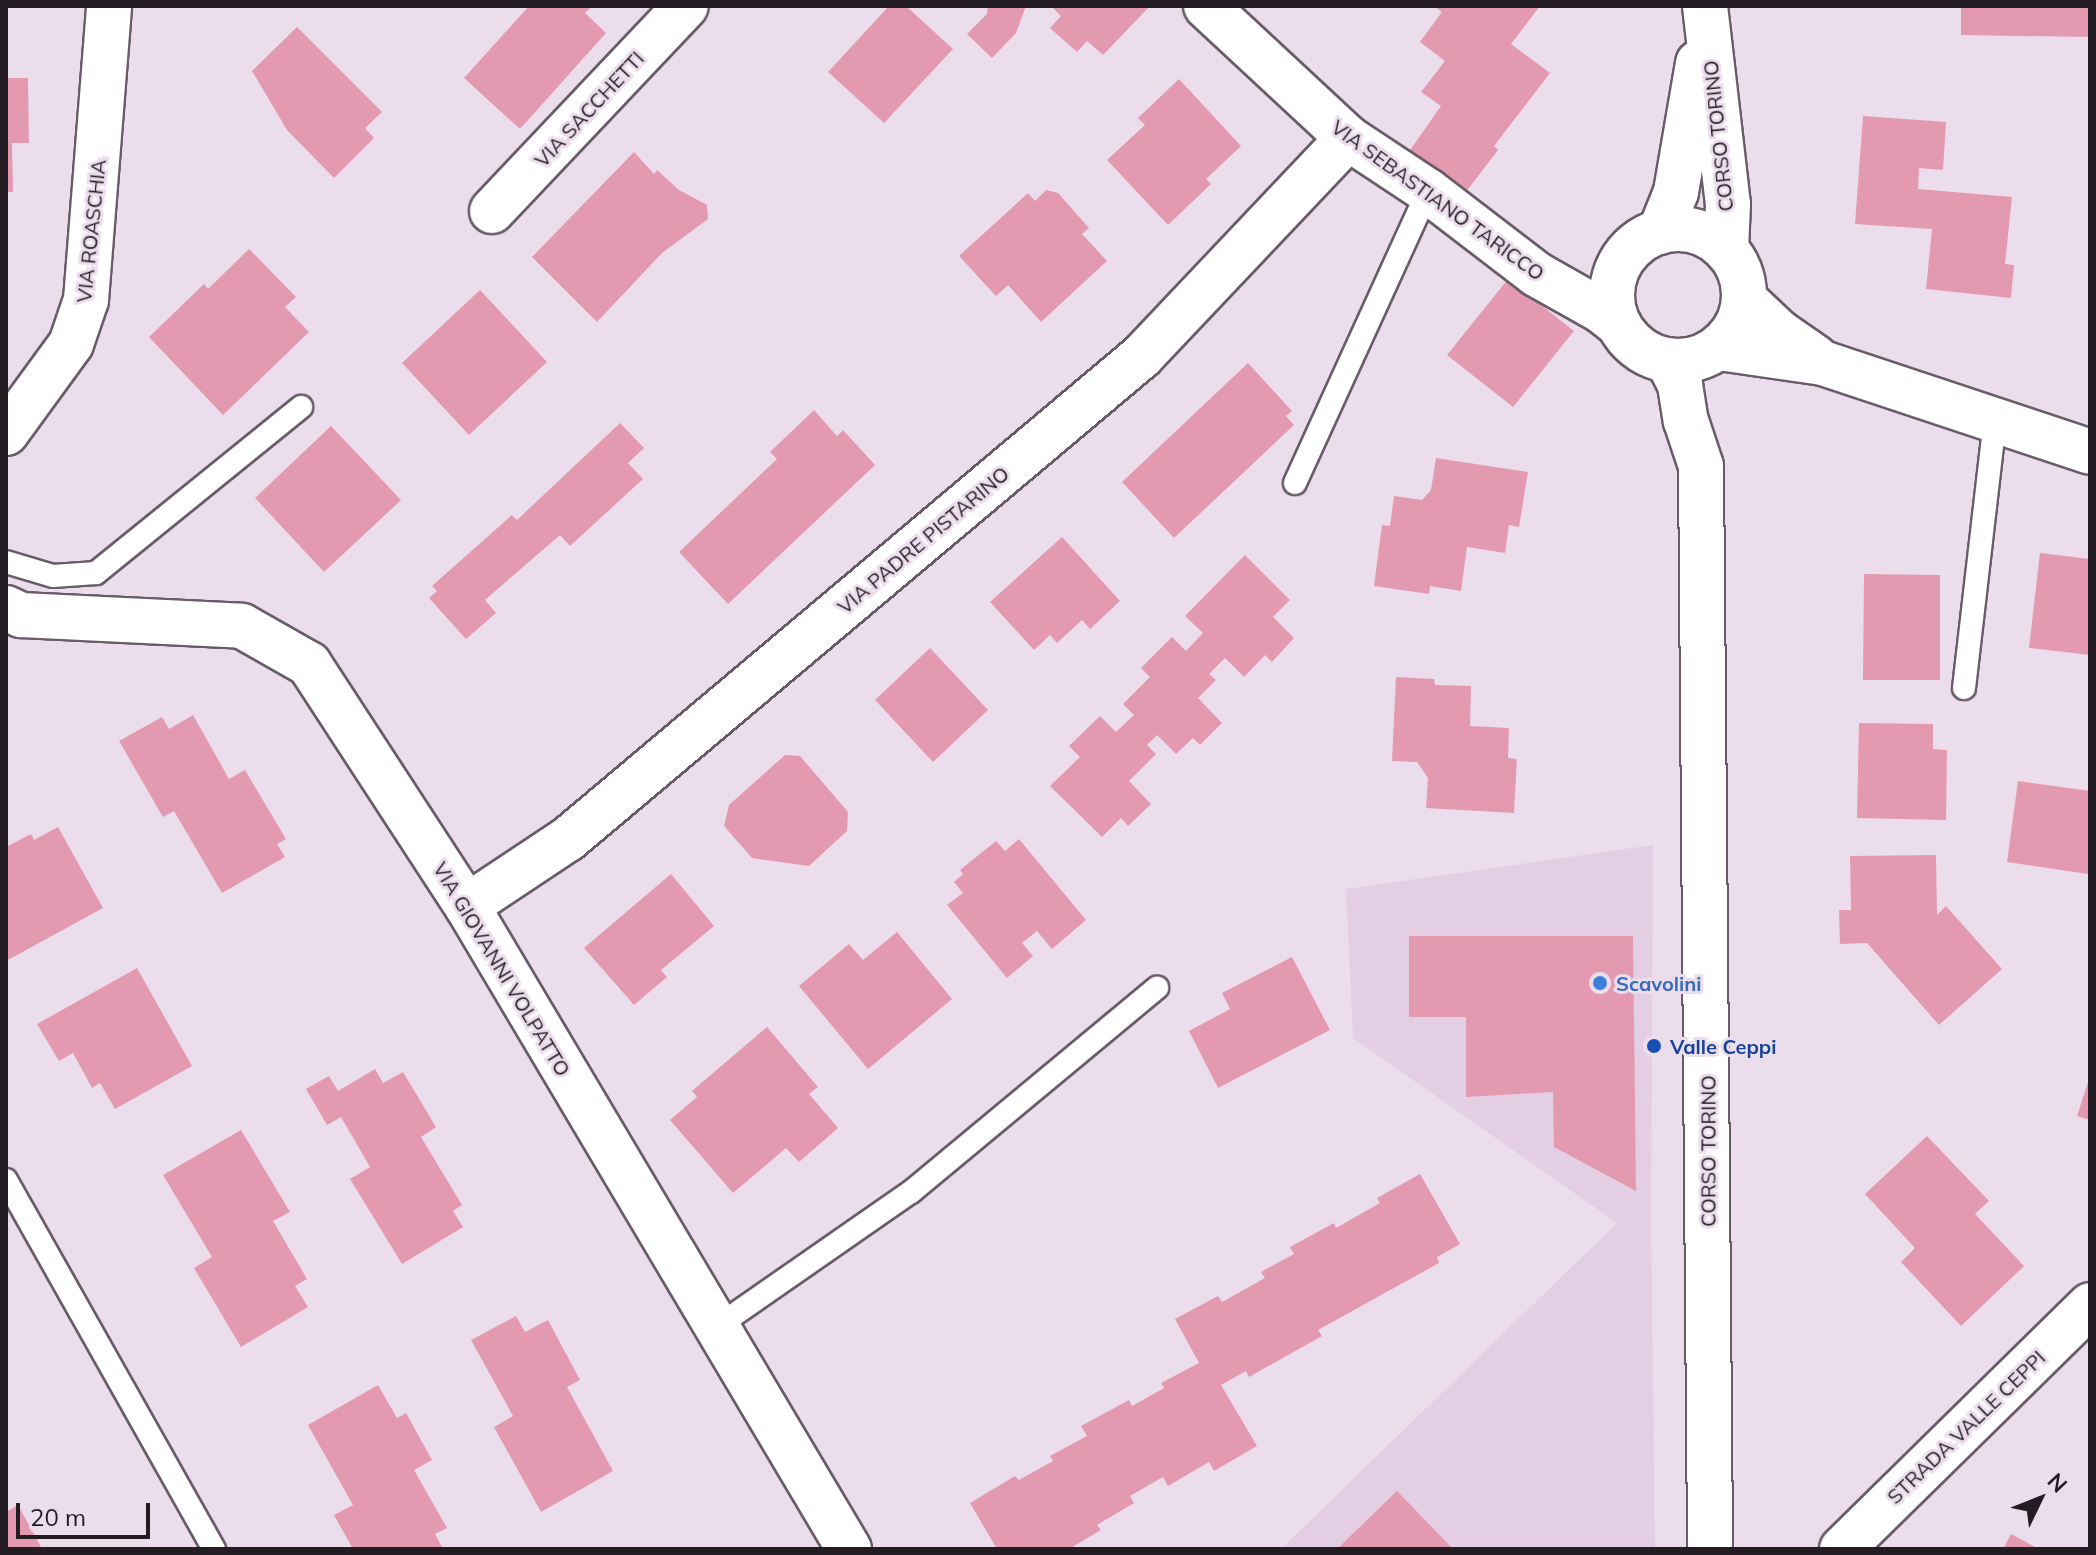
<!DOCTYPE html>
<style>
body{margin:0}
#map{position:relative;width:2096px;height:1555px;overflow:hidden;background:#ecddec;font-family:Mulish,sans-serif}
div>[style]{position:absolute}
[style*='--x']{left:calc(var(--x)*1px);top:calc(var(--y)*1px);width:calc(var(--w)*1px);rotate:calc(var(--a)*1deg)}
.built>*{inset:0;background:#e4cee3}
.building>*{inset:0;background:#e39ab0}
.roads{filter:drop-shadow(2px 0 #695c69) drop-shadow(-2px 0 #695c69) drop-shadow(0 2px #695c69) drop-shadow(0 -2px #695c69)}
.service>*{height:22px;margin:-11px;padding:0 11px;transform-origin:11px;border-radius:11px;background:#fff}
.minor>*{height:44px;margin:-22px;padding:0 22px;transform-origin:22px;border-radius:22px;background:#fff}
.tertiary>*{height:44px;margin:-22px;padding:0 22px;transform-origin:22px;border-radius:22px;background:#fff}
.primary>*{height:44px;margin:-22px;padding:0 22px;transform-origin:22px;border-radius:22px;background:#fff}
.primary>.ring{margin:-22px;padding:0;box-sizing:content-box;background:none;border:44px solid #fff;border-radius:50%}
.dots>*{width:22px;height:22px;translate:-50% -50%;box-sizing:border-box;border:4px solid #ecddec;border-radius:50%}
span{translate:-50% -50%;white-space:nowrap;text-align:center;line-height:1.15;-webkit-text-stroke:6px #ecddec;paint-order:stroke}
.street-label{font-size:20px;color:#231d23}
.shop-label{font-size:20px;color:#366cbe;font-weight:700}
.left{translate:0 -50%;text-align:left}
.transit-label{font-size:20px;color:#164399;font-weight:700}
.frame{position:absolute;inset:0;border:8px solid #231d23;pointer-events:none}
.north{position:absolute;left:2000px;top:1459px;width:80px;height:80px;-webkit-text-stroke:6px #ecddec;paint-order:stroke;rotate:47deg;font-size:22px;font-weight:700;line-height:32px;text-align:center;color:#231d23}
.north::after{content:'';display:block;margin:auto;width:28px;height:36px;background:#231d23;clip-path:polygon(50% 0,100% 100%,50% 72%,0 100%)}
.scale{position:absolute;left:16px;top:1503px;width:134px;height:36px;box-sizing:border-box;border:4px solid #231d23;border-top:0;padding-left:10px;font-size:24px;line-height:28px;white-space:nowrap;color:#231d23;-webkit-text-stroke:6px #ecddec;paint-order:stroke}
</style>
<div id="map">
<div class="built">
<i style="clip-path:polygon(1653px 845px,1651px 1222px,1655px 1549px,1281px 1549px,1617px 1223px,1353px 1038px,1346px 889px)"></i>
</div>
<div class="building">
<i style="clip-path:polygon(529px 6px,592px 6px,585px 13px,606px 33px,520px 129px,464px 78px)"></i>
<i style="clip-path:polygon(889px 6px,906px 6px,953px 49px,884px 123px,828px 72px)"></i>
<i style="clip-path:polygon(988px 6px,1026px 6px,1016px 33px,992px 58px,967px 34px,987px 14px)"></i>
<i style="clip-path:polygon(1051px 6px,1150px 6px,1103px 55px,1087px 41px,1077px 52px,1050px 28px,1061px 16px)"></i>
<i style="clip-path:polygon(1434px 6px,1540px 6px,1511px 44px,1550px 73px,1494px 146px,1498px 150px,1462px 197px,1408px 153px,1441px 106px,1421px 92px,1445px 61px,1420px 42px,1442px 12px)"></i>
<i style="clip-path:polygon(1961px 6px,2090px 6px,2090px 37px,1961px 35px)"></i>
<i style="clip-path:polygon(297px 27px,382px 112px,365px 128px,374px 138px,334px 178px,287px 130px,252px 71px)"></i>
<i style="clip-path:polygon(6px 78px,28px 78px,29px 143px,12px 143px,13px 192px,6px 192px)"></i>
<i style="clip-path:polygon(1179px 79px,1241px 146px,1206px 179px,1211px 184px,1168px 225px,1107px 160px,1145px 125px,1138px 118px)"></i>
<i style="clip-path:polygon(1863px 116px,1946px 122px,1943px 170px,1919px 168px,1918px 189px,2012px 197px,2005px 264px,2014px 265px,2011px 298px,1926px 289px,1932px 229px,1855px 224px)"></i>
<i style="clip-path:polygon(634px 152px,654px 174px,657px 170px,679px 190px,707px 205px,708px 219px,662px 253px,597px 322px,532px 257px)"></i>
<i style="clip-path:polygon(1046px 190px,1058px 193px,1089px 228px,1082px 234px,1107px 261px,1041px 322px,1008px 285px,996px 296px,959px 256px,1028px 193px,1035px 201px)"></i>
<i style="clip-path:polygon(249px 249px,296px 297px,285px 307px,309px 332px,223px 415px,149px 337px,204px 284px,208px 289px)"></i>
<i style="clip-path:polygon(1508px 279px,1574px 331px,1513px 407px,1447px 355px)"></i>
<i style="clip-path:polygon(480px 290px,547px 362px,469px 435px,402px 363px)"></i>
<i style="clip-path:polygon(1248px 363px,1292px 411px,1286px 416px,1294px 425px,1174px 538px,1122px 482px)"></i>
<i style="clip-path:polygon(814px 410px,837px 436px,843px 430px,875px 465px,728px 604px,679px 552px,777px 459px,770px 452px)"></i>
<i style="clip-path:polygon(620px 423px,644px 448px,628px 463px,643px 479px,570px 546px,560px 535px,485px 600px,496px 613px,466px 639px,429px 598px,437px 591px,432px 586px,512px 515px,517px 520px)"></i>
<i style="clip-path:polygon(331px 426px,401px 500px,324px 572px,255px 498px)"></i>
<i style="clip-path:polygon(1436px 458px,1528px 472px,1519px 527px,1509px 525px,1505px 553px,1467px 547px,1461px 591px,1430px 586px,1429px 594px,1374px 586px,1382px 525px,1390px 526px,1394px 496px,1422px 500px,1431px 490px)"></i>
<i style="clip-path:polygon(1062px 537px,1120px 601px,1090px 629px,1082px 620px,1057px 643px,1050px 635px,1034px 650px,990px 602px)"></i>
<i style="clip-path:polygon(2040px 553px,2090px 559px,2090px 655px,2029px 648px)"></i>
<i style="clip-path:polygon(1245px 555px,1290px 600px,1273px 617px,1294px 638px,1272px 662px,1265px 655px,1244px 677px,1225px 658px,1209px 674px,1216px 680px,1198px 698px,1222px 723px,1200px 745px,1193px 738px,1176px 754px,1157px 735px,1147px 745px,1156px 754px,1129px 781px,1151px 804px,1128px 826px,1121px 818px,1102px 837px,1050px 786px,1080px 757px,1069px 746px,1100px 716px,1116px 732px,1134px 715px,1123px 704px,1150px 677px,1141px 668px,1172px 637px,1186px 651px,1203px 633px,1185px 616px)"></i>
<i style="clip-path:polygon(1864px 574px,1940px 575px,1940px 680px,1863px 680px)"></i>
<i style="clip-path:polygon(930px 648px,988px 710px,933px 762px,875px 700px)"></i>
<i style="clip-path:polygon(1396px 677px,1434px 679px,1435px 685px,1471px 686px,1470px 726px,1509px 728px,1508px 758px,1517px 759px,1514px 813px,1426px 808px,1428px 778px,1417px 762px,1392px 761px)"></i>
<i style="clip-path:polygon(193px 715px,229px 779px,245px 770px,286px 839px,277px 844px,285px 857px,222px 893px,174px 811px,163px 817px,119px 741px,162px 717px,169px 729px)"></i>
<i style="clip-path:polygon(1859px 723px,1933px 724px,1933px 749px,1947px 750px,1946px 820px,1857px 818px)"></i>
<i style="clip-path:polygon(785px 755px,800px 756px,848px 812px,847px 831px,809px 866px,752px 858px,724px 826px,729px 805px)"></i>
<i style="clip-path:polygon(2018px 781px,2090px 791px,2088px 874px,2007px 862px)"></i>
<i style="clip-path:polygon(58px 827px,103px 908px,6px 961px,6px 847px,31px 834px,34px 840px)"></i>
<i style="clip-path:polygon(1019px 839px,1086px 920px,1052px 949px,1037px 931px,1022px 943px,1033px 956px,1007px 978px,947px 905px,963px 893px,954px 882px,963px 874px,960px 870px,996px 841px,1005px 851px)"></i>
<i style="clip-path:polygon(1936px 855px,1937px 915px,1946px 906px,2002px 969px,1939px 1025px,1867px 943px,1840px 944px,1839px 910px,1851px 910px,1850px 856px)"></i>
<i style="clip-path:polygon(671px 874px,714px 926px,661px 970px,667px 977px,634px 1005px,584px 948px)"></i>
<i style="clip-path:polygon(897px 932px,952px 999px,868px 1069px,799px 986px,849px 944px,863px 960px)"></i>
<i style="clip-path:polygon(1409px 936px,1633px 936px,1636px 1191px,1554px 1147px,1553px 1092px,1466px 1097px,1466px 1017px,1409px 1017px)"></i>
<i style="clip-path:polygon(1292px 957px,1330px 1030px,1218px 1088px,1189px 1031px,1230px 1009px,1222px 993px)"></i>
<i style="clip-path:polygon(137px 968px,192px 1066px,115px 1109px,100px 1083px,92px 1088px,73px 1053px,59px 1061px,37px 1024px)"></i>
<i style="clip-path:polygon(767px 1027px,818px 1087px,809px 1094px,838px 1128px,799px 1162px,786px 1148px,733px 1193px,670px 1120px,697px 1097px,692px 1091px)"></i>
<i style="clip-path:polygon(375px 1069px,383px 1083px,403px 1072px,436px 1127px,421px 1137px,462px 1205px,453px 1211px,463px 1227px,402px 1264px,350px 1179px,370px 1167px,341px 1117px,327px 1125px,306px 1089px,329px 1076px,338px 1091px)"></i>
<i style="clip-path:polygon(2089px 1079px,2090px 1080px,2090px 1120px,2077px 1116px)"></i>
<i style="clip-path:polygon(241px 1130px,290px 1212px,273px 1221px,307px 1279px,295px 1286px,308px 1307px,241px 1347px,194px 1268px,212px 1257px,163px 1175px)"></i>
<i style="clip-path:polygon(1927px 1136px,1989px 1201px,1975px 1214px,2024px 1266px,1961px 1326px,1901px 1262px,1915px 1248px,1865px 1194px)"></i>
<i style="clip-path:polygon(1420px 1174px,1460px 1244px,1437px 1257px,1439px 1263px,1318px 1330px,1322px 1336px,1249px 1377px,1246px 1371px,1221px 1385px,1257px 1446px,1214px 1471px,1209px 1462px,1168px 1486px,1163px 1477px,1130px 1496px,1134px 1503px,1097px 1525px,1101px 1530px,1069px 1549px,997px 1549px,970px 1503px,1015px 1476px,1019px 1480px,1053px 1461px,1050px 1456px,1087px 1436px,1081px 1426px,1129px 1400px,1132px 1406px,1164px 1388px,1161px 1383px,1199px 1363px,1175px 1319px,1218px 1296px,1222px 1302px,1265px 1278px,1261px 1272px,1294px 1254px,1290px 1247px,1334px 1223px,1336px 1228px,1380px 1203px,1377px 1198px)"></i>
<i style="clip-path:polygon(516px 1316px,525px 1332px,548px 1320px,580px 1380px,567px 1387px,613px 1471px,541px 1512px,494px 1427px,513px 1416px,471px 1340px)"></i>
<i style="clip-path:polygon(378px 1385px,397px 1418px,406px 1413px,432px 1460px,414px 1470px,447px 1528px,435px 1534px,443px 1549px,353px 1549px,334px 1515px,353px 1505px,308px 1425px)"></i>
<i style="clip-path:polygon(1397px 1491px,1453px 1549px,1337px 1549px)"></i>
<i style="clip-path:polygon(18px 1505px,42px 1549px,6px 1549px,6px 1512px)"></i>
<i style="clip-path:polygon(2011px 1534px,2039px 1549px,2003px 1549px)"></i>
</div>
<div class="roads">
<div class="service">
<i style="--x:1295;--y:483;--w:321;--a:-65.5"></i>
<i style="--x:6;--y:562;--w:49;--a:16.6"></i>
<i style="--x:53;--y:576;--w:43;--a:-4"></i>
<i style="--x:96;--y:573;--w:264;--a:-39"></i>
<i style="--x:1964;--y:688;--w:271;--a:-83.4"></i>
<i style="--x:6;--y:1180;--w:424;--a:60.6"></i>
<i style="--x:715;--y:1328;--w:239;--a:-34.8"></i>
<i style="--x:911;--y:1192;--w:320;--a:-39.7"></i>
</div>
<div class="minor">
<i style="--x:1206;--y:6;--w:194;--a:42.9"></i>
<i style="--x:1348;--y:138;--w:96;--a:33.5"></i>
<i style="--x:1428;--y:191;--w:136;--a:37.5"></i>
<i style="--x:1536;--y:274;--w:73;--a:29.4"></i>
<i style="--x:1600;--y:310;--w:24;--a:38"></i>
<i style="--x:492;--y:211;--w:282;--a:-46.6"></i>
<i style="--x:1745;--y:300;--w:47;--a:43.3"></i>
<i style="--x:1779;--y:332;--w:44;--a:34.8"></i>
<i style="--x:1719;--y:348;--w:105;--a:8.2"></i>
<i style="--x:1823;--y:363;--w:281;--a:18.4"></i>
<i style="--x:6;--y:433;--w:110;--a:-53.9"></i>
<i style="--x:71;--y:344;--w:46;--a:-71.2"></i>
<i style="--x:86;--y:300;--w:295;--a:-85.5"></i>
<i style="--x:6;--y:608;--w:17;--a:25"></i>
<i style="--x:21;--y:615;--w:221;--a:2.8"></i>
<i style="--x:242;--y:626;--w:77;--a:29.6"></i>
<i style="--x:309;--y:664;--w:289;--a:56.9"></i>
<i style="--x:467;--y:906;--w:748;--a:59.29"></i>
<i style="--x:467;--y:906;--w:121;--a:-33.6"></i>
<i style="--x:568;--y:839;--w:750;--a:-40.08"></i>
<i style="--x:1142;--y:356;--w:300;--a:-46.6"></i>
</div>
<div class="tertiary">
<i style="--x:1842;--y:1549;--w:348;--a:-44.5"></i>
</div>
<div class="primary">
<i style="--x:1705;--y:6;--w:199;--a:83.4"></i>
<i style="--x:1728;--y:204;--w:46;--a:92.5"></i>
<i class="ring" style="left:1612px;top:229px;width:88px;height:88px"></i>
<i style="--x:1660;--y:232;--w:43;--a:-68.2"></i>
<i style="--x:1676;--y:192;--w:131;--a:-80.3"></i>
<i style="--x:1668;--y:361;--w:27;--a:63"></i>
<i style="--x:1680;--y:385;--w:36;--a:81"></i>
<i style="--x:1686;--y:421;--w:47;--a:71.6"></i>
<i style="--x:1701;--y:466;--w:1083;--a:89.52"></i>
</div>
</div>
<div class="dots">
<i style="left:1600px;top:983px;background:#3f7fe0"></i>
<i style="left:1654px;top:1046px;background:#1a4fb4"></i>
</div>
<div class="street-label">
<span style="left:589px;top:109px;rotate:-47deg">VIA SACCHETTI</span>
<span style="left:1718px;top:136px;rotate:-96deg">CORSO TORINO</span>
<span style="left:1438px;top:200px;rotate:36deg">VIA SEBASTIANO TARICCO</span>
<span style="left:91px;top:231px;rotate:-84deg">VIA ROASCHIA</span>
<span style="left:923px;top:540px;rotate:-40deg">VIA PADRE PISTARINO</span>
<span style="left:502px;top:969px;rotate:59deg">VIA GIOVANNI VOLPATTO</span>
<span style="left:1708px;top:1151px;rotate:-90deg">CORSO TORINO</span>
<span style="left:1966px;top:1427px;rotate:-44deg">STRADA VALLE CEPPI</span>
</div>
<div class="shop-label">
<span class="left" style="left:1616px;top:983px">Scavolini</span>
</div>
<div class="transit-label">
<span class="left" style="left:1670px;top:1046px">Valle Ceppi</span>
</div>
<div class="frame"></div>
<div class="north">N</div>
<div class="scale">20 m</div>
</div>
